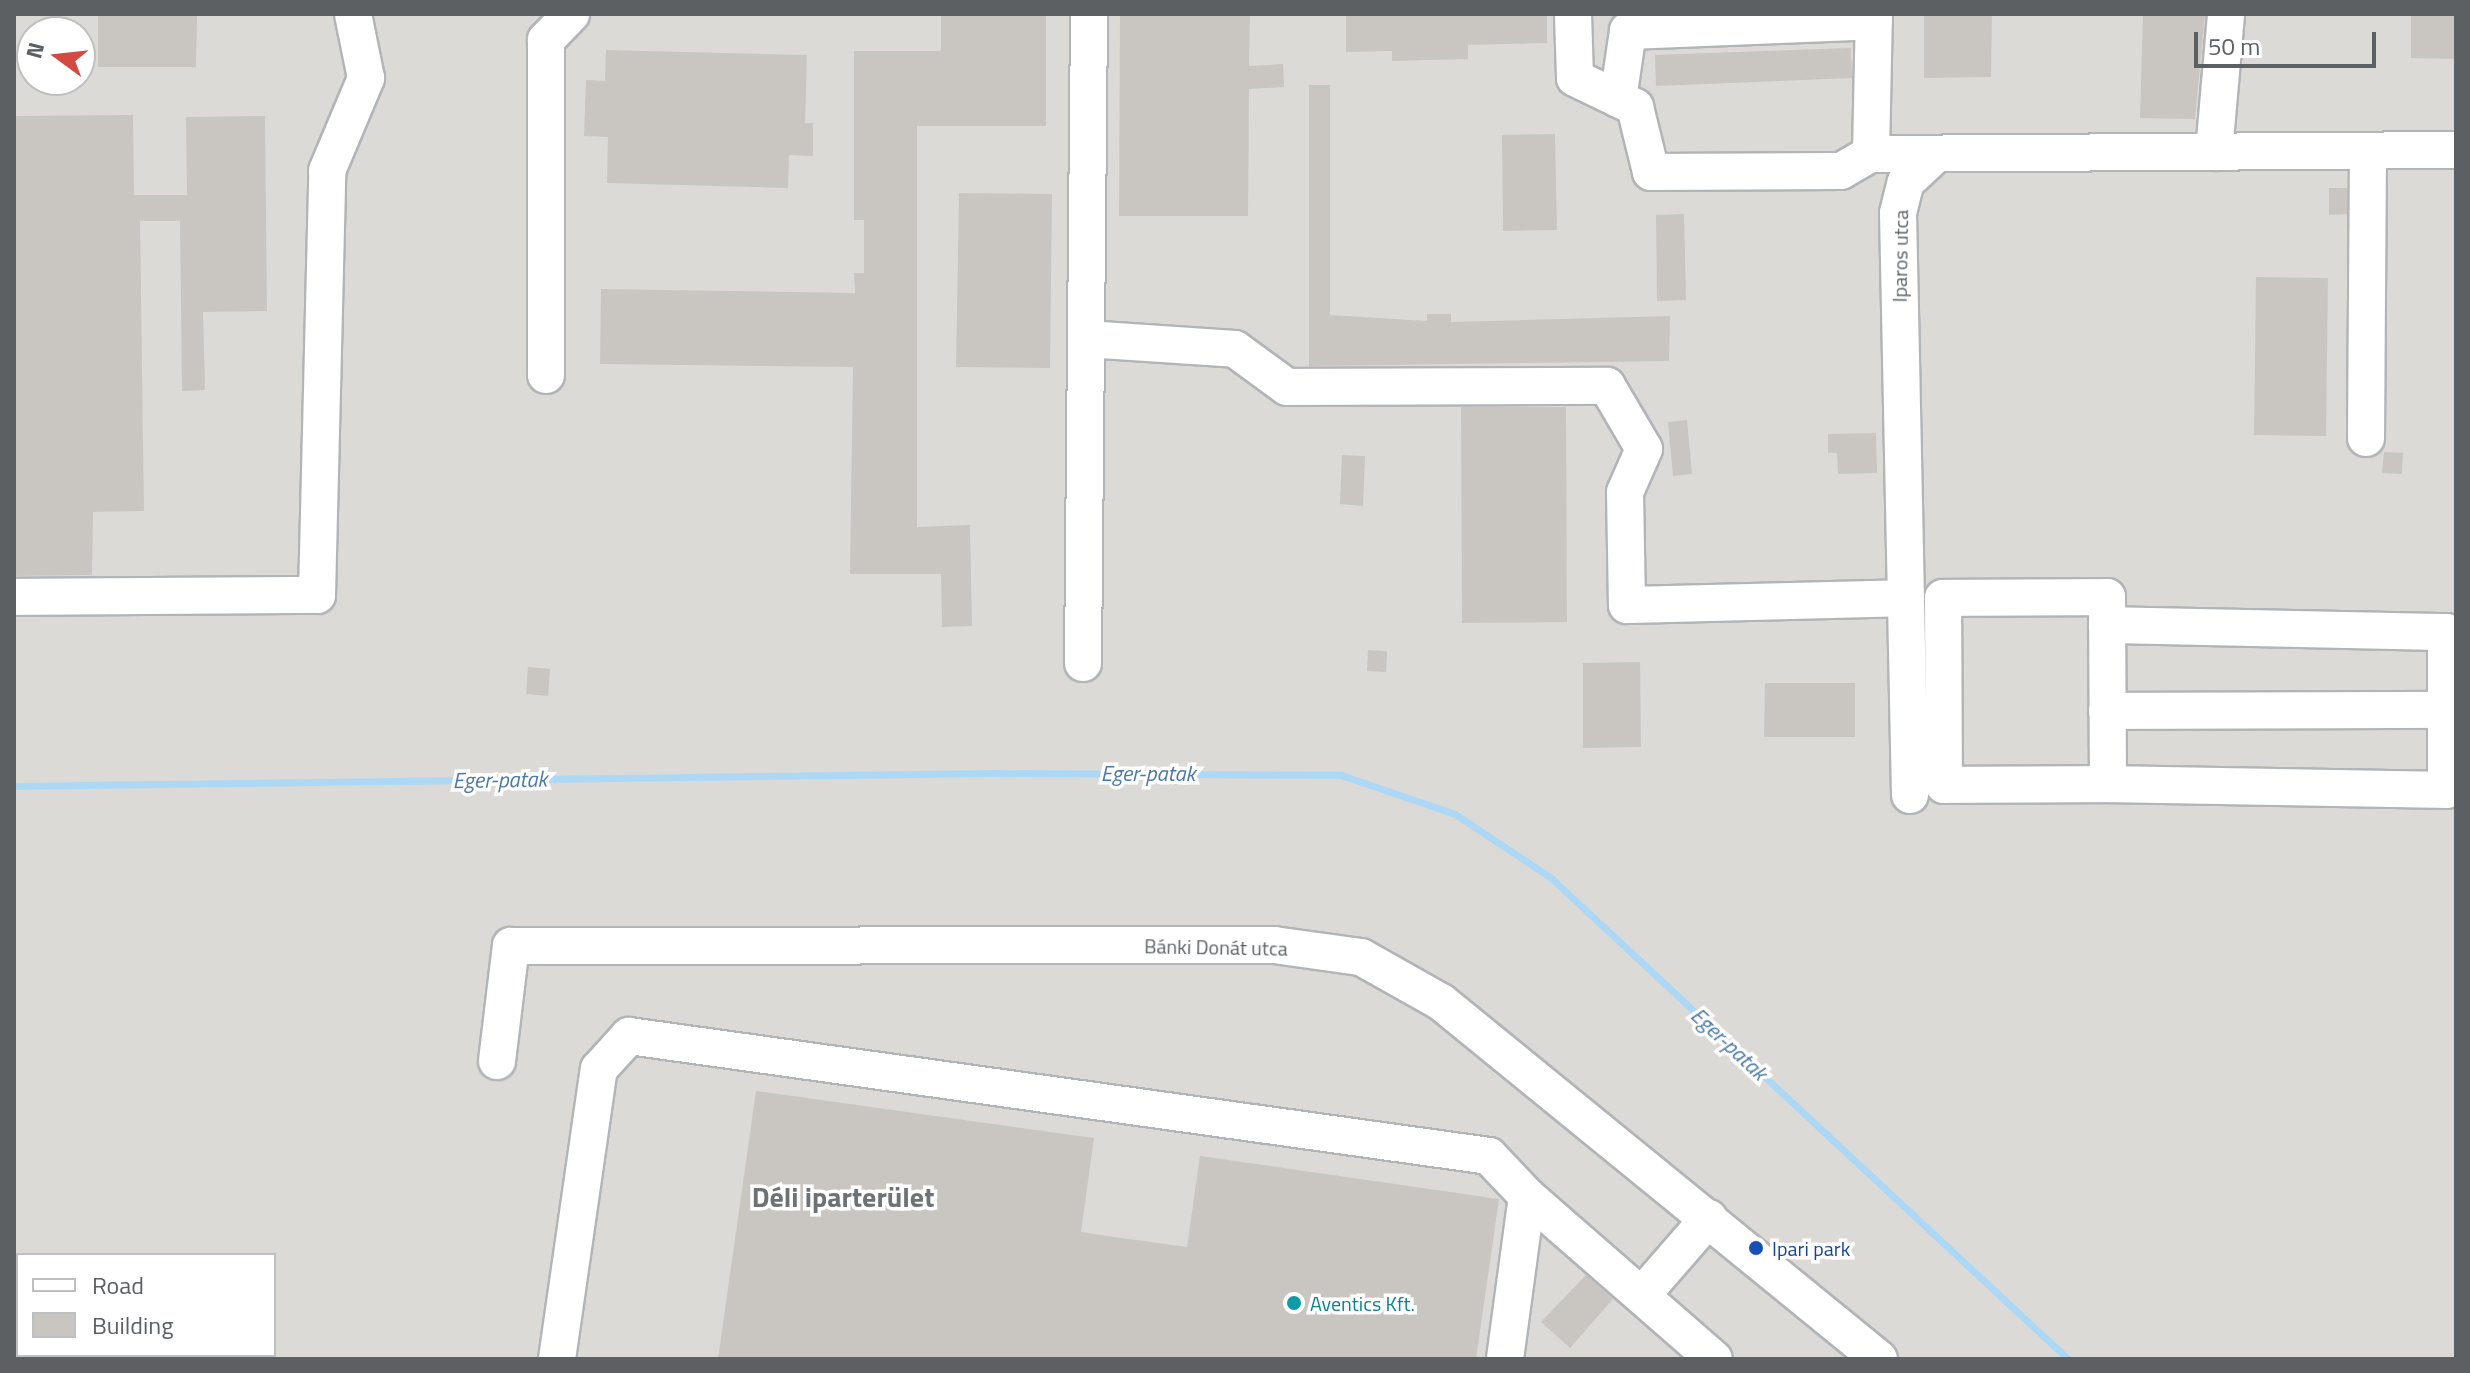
<!DOCTYPE html>
<meta charset="utf-8">
<style>
body{margin:0}
#map{position:relative;width:2470px;height:1373px;overflow:hidden;background:#edebe5;font-family:"Titillium Web",sans-serif}
div>[style]{position:absolute}
[style*='--x']{left:calc(var(--x)*1px);top:calc(var(--y)*1px);width:calc(var(--w)*1px);rotate:calc(var(--a)*1deg)}
.industrial>*{inset:0;background:#dcdad7}
.stream>*{height:7px;margin:-3.5px;padding:0 3.5px;transform-origin:3.5px;border-radius:3.5px;background:#add8f5}
.building>*{inset:0;background:#c9c6c1}
.roads{filter:drop-shadow(2px 0 #b2b5b8) drop-shadow(-2px 0 #b2b5b8) drop-shadow(0 2px #b2b5b8) drop-shadow(0 -2px #b2b5b8)}
.minor>*{height:36px;margin:-18px;padding:0 18px;transform-origin:18px;border-radius:18px;background:#fff}
.dots>*{width:22px;height:22px;translate:-50% -50%;box-sizing:border-box;border:4px solid #fff;border-radius:50%}
span{translate:-50% -50%;white-space:nowrap;text-align:center;line-height:1.15;-webkit-text-stroke:7px #fff;paint-order:stroke}
.street-label{font-size:20px;color:#5c6063}
.transit-label{font-size:20px;color:#164399}
.left{translate:0 -50%;text-align:left}
.culture-label{font-size:20px;color:#0d838f}
.water-label{font-size:22px;color:#4c7aa5;font-style:italic}
.district-label{font-size:28px;color:#6e7275;font-weight:700}
.frame{position:absolute;inset:0;border:16px solid #5c6063;pointer-events:none}
.legend{position:absolute;left:16px;top:1253px;width:260px;height:104px;box-sizing:border-box;background:#fff;border:2px solid #bebfc1;margin:0;padding:10px 14px;list-style:none;font-size:24px;color:#5c6063}
.legend li{display:flex;align-items:center;gap:16px;height:40px}
.legend b{width:40px;border:2px solid #bebfc1}
.north{position:absolute;left:16px;top:16px;width:80px;height:80px;box-sizing:border-box;background:#fff;border:2px solid #bebfc1;border-radius:50%;rotate:285deg;font-size:22px;font-weight:700;line-height:32px;text-align:center;color:#5c6063}
.north::after{content:'';display:block;margin:auto;width:28px;height:36px;background:#d44a43;clip-path:polygon(50% 0,100% 100%,50% 72%,0 100%)}
.scale{position:absolute;left:2194px;top:32px;width:182px;height:36px;box-sizing:border-box;border:4px solid #5c6063;border-top:0;padding-left:10px;font-size:24px;line-height:28px;white-space:nowrap;color:#5c6063;-webkit-text-stroke:6px #fff;paint-order:stroke}
</style>
<div id="map">
<div class="industrial">
<i style="clip-path:polygon(evenodd,14px 14px,2456px 14px,2456px 1359px,14px 1359px,14px 14px,32px 32px,80px 32px,80px 80px,32px 80px,32px 32px,14px 14px,18px 1255px,274px 1255px,274px 1355px,18px 1355px,18px 1255px)"></i>
</div>
<div class="stream">
<i style="--x:14;--y:786;--w:979;--a:-0.76"></i>
<i style="--x:993;--y:773;--w:348;--a:0.3"></i>
<i style="--x:1341;--y:775;--w:120;--a:18.9"></i>
<i style="--x:1455;--y:814;--w:114;--a:33.6"></i>
<i style="--x:1550;--y:877;--w:708;--a:42.94"></i>
</div>
<div class="building">
<i style="clip-path:polygon(98px 14px,197px 14px,196px 67px,98px 67px)"></i>
<i style="clip-path:polygon(941px 14px,1046px 14px,1046px 126px,917px 126px,917px 527px,970px 525px,972px 626px,942px 627px,941px 574px,850px 574px,853px 367px,600px 364px,601px 289px,855px 293px,854px 273px,864px 273px,864px 220px,854px 220px,854px 51px,941px 51px)"></i>
<i style="clip-path:polygon(1120px 14px,1250px 14px,1249px 66px,1283px 64px,1284px 87px,1249px 89px,1248px 216px,1119px 216px)"></i>
<i style="clip-path:polygon(1346px 14px,1547px 14px,1547px 43px,1468px 45px,1468px 59px,1392px 61px,1392px 51px,1346px 52px)"></i>
<i style="clip-path:polygon(1924px 14px,1992px 14px,1991px 77px,1924px 78px)"></i>
<i style="clip-path:polygon(2143px 14px,2205px 14px,2195px 119px,2140px 118px)"></i>
<i style="clip-path:polygon(2411px 14px,2456px 14px,2456px 59px,2411px 58px)"></i>
<i style="clip-path:polygon(1851px 48px,1852px 78px,1656px 86px,1655px 55px)"></i>
<i style="clip-path:polygon(606px 50px,807px 55px,805px 123px,813px 123px,813px 156px,789px 155px,788px 188px,607px 183px,608px 137px,584px 136px,586px 80px,605px 81px)"></i>
<i style="clip-path:polygon(1309px 85px,1330px 85px,1330px 315px,1427px 321px,1427px 314px,1451px 314px,1451px 322px,1670px 316px,1669px 361px,1309px 366px)"></i>
<i style="clip-path:polygon(133px 115px,134px 195px,187px 195px,186px 117px,265px 116px,267px 311px,203px 312px,205px 390px,182px 391px,180px 221px,140px 221px,144px 511px,93px 512px,92px 575px,14px 576px,14px 116px)"></i>
<i style="clip-path:polygon(1555px 134px,1557px 230px,1503px 231px,1502px 135px)"></i>
<i style="clip-path:polygon(2329px 188px,2347px 188px,2347px 214px,2329px 215px)"></i>
<i style="clip-path:polygon(959px 193px,1052px 194px,1050px 368px,956px 367px)"></i>
<i style="clip-path:polygon(1684px 214px,1686px 300px,1657px 301px,1656px 215px)"></i>
<i style="clip-path:polygon(2256px 277px,2328px 278px,2326px 436px,2254px 435px)"></i>
<i style="clip-path:polygon(1461px 407px,1566px 407px,1567px 622px,1462px 623px)"></i>
<i style="clip-path:polygon(1687px 420px,1692px 474px,1673px 476px,1668px 422px)"></i>
<i style="clip-path:polygon(1876px 433px,1877px 473px,1838px 474px,1837px 453px,1828px 453px,1828px 434px)"></i>
<i style="clip-path:polygon(2384px 452px,2403px 453px,2402px 474px,2382px 473px)"></i>
<i style="clip-path:polygon(1342px 455px,1365px 456px,1363px 506px,1340px 504px)"></i>
<i style="clip-path:polygon(1368px 650px,1387px 651px,1386px 672px,1367px 671px)"></i>
<i style="clip-path:polygon(1640px 662px,1641px 747px,1583px 748px,1583px 663px)"></i>
<i style="clip-path:polygon(528px 667px,550px 669px,548px 696px,526px 694px)"></i>
<i style="clip-path:polygon(1765px 683px,1855px 683px,1855px 737px,1764px 737px)"></i>
<i style="clip-path:polygon(756px 1091px,1094px 1138px,1081px 1232px,1114px 1237px,1187px 1247px,1200px 1156px,1499px 1199px,1476px 1359px,718px 1359px)"></i>
<i style="clip-path:polygon(1586px 1275px,1613px 1299px,1570px 1348px,1541px 1322px)"></i>
</div>
<div class="roads">
<div class="minor">
<i style="--x:1573;--y:14;--w:64;--a:88.2"></i>
<i style="--x:1575;--y:78;--w:67;--a:25.8"></i>
<i style="--x:1635;--y:107;--w:67;--a:76.2"></i>
<i style="--x:1651;--y:172;--w:190;--a:-0.3"></i>
<i style="--x:1841;--y:171;--w:34;--a:-30"></i>
<i style="--x:1871;--y:154;--w:585;--a:-0.39"></i>
<i style="--x:1618;--y:99;--w:69;--a:-81.6"></i>
<i style="--x:1628;--y:31;--w:246;--a:-2.3"></i>
<i style="--x:2214;--y:152;--w:139;--a:-85"></i>
<i style="--x:1871;--y:154;--w:140;--a:-88.8"></i>
<i style="--x:1086;--y:339;--w:149;--a:3.8"></i>
<i style="--x:1235;--y:349;--w:64;--a:36.2"></i>
<i style="--x:1287;--y:387;--w:320;--a:-0.2"></i>
<i style="--x:1607;--y:386;--w:73;--a:59.6"></i>
<i style="--x:1644;--y:449;--w:47;--a:113.8"></i>
<i style="--x:1625;--y:492;--w:113;--a:89"></i>
<i style="--x:1627;--y:605;--w:277;--a:-1.4"></i>
<i style="--x:546;--y:375;--w:335;--a:-90"></i>
<i style="--x:546;--y:40;--w:36;--a:-46"></i>
<i style="--x:2366;--y:438;--w:287;--a:-89.6"></i>
<i style="--x:14;--y:597;--w:303;--a:-0.4"></i>
<i style="--x:317;--y:595;--w:424;--a:-88.6"></i>
<i style="--x:327;--y:171;--w:101;--a:-67.2"></i>
<i style="--x:366;--y:78;--w:65;--a:-101.5"></i>
<i style="--x:2107;--y:597;--w:187;--a:89.7"></i>
<i style="--x:2108;--y:784;--w:164;--a:179.7"></i>
<i style="--x:1944;--y:785;--w:187;--a:-90.3"></i>
<i style="--x:1943;--y:598;--w:164;--a:-0.3"></i>
<i style="--x:2107;--y:625;--w:339;--a:1.2"></i>
<i style="--x:2446;--y:632;--w:158;--a:90"></i>
<i style="--x:2446;--y:790;--w:338;--a:-179"></i>
<i style="--x:1083;--y:663;--w:649;--a:-89.47"></i>
<i style="--x:2107;--y:711;--w:349;--a:-0.2"></i>
<i style="--x:1910;--y:795;--w:582;--a:-91.18"></i>
<i style="--x:1898;--y:213;--w:32;--a:-76"></i>
<i style="--x:1906;--y:182;--w:37;--a:-43"></i>
<i style="--x:497;--y:1061;--w:116;--a:-83.1"></i>
<i style="--x:511;--y:946;--w:763;--a:-0.08"></i>
<i style="--x:1274;--y:945;--w:88;--a:7.9"></i>
<i style="--x:1361;--y:957;--w:92;--a:29.4"></i>
<i style="--x:1441;--y:1002;--w:565;--a:39.18"></i>
<i style="--x:1527;--y:1196;--w:248;--a:41.1"></i>
<i style="--x:1642;--y:1295;--w:102;--a:-49"></i>
<i style="--x:557;--y:1359;--w:293;--a:-81.8"></i>
<i style="--x:599;--y:1069;--w:45;--a:-47.7"></i>
<i style="--x:629;--y:1036;--w:868;--a:7.94"></i>
<i style="--x:1489;--y:1156;--w:55;--a:46.5"></i>
<i style="--x:1527;--y:1196;--w:164;--a:97.7"></i>
</div>
</div>
<div class="dots">
<i style="left:1756px;top:1248px;background:#1a4fb4"></i>
<i style="left:1294px;top:1303px;background:#0f9aa8"></i>
</div>
<div class="street-label">
<span style="left:1900px;top:256px;rotate:-89deg">Iparos utca</span>
<span style="left:1216px;top:947px;rotate:1deg">Bánki Donát utca</span>
</div>
<div class="transit-label">
<span class="left" style="left:1772px;top:1248px">Ipari park</span>
</div>
<div class="culture-label">
<span class="left" style="left:1310px;top:1303px">Aventics Kft.</span>
</div>
<div class="water-label">
<span style="left:1148px;top:774px">Eger-patak</span>
<span style="left:500px;top:780px;rotate:-1deg">Eger-patak</span>
<span style="left:1729px;top:1044px;rotate:43deg">Eger-patak</span>
</div>
<div class="district-label">
<span style="left:843px;top:1197px">Déli iparterület</span>
</div>
<div class="frame"></div>
<ul class="legend">
<li><b style="height:10px;background:#fff"></b>Road</li>
<li><b style="height:22px;background:#c9c6c1"></b>Building</li>
</ul>
<div class="north">N</div>
<div class="scale">50 m</div>
</div>
